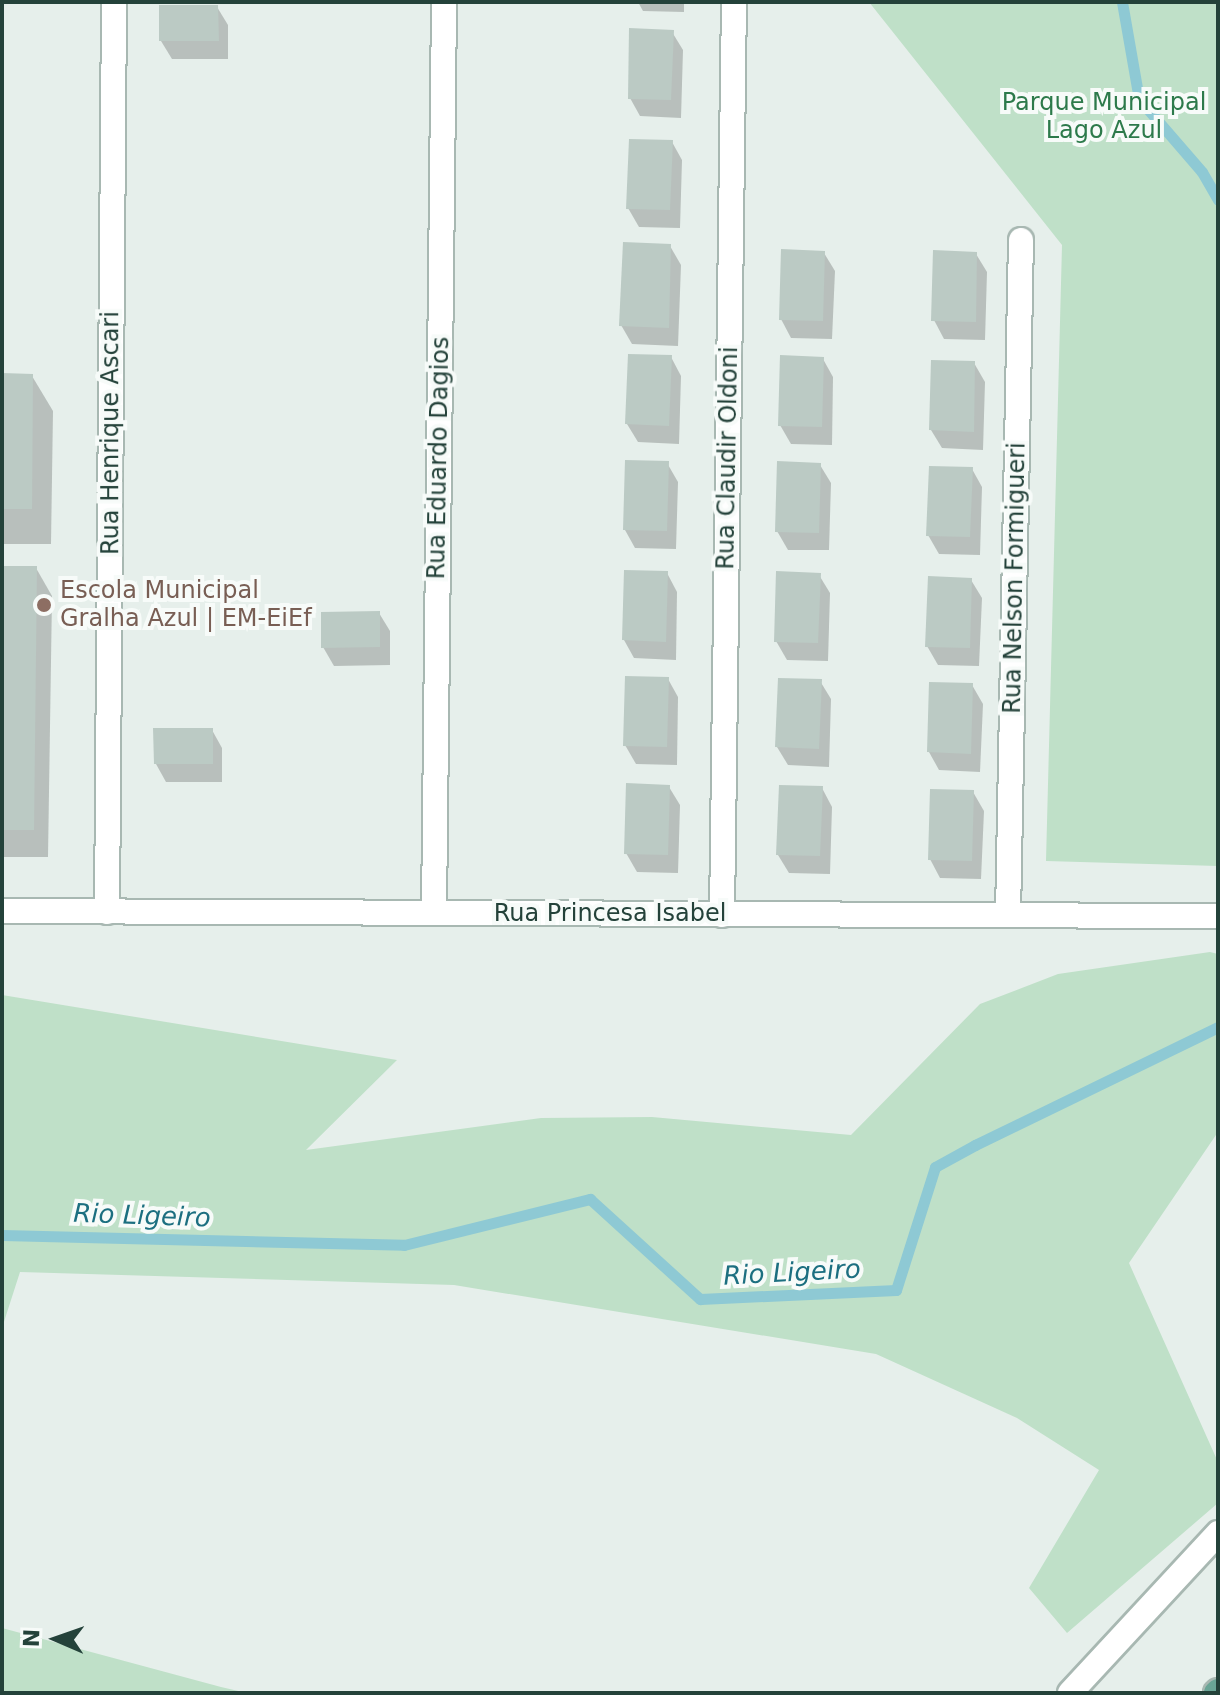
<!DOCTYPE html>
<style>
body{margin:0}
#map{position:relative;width:1220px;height:1695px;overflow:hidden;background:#e6efeb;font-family:"DejaVu Sans",sans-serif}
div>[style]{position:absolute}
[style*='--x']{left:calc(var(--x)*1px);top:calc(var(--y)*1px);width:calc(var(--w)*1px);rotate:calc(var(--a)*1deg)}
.green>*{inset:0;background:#bfe0c8}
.shadow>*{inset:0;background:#0003}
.stream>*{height:11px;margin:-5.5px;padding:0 5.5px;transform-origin:5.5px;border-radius:5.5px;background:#8ec9d4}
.building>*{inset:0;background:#bbcac4}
.roads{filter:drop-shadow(2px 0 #a8b8b2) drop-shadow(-2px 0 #a8b8b2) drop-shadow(0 2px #a8b8b2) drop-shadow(0 -2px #a8b8b2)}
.street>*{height:24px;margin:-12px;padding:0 12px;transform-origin:12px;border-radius:12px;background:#fff}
.primary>*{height:24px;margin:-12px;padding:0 12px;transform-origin:12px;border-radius:12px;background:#6aa596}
.dots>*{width:22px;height:22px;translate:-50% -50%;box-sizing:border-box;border:4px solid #f7fbf9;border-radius:50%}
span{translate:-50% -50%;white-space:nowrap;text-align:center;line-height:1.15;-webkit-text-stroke:8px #f7fbf9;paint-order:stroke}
.park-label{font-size:24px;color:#2d7a4b}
.street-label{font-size:24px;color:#24423a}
.education-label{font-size:24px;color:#785e54}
.left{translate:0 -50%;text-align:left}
.water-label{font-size:26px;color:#1c6f80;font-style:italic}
.frame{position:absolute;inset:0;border:4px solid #24423a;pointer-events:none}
.north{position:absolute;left:16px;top:1599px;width:80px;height:80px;-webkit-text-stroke:6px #f7fbf9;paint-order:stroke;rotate:272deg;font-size:22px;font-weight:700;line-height:32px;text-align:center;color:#24423a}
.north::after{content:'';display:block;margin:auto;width:28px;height:36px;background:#24423a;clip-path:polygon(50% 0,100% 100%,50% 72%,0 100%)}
</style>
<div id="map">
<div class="green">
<i style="clip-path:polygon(869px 2px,1218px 2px,1218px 866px,1046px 861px,1062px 245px)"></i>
<i style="clip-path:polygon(1210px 952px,1218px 954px,1218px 1132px,1129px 1263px,1218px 1462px,1218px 1503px,1067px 1633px,1029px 1588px,1099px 1470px,1017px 1418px,876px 1354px,454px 1285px,20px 1272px,2px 1328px,2px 995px,397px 1060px,306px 1150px,541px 1118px,652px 1117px,851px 1135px,980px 1004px,1058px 974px)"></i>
<i style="clip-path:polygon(2px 1628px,221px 1687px,247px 1693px,2px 1693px)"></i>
</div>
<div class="shadow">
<i style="clip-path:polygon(638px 2px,684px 2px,684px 12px,643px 11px)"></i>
<i style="clip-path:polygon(217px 7px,228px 25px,228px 59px,172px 59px,161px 41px)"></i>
<i style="clip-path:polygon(672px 32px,683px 50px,681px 118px,640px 116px,630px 98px)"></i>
<i style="clip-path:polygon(672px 142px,682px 160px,680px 228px,639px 227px,628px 208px)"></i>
<i style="clip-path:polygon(670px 246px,681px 265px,678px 346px,632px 344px,621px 325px)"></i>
<i style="clip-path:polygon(824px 253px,835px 271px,832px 339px,791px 338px,781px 319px)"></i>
<i style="clip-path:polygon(976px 254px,987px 272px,985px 340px,944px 339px,934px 320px)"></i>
<i style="clip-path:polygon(671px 357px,681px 376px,679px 444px,638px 442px,627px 424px)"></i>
<i style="clip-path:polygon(823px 359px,833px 377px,832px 445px,791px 444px,780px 425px)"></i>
<i style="clip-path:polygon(974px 363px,985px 382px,983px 450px,942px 448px,931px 430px)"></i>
<i style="clip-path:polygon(2px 375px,32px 376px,53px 411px,51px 544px,2px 544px)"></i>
<i style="clip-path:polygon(667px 463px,678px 482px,676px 549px,635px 548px,625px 530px)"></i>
<i style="clip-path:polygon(820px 465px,831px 483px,829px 550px,788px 550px,777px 531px)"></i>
<i style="clip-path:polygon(972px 469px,982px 487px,980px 555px,939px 554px,928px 535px)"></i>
<i style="clip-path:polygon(2px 568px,36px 568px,52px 596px,48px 857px,2px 857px)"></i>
<i style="clip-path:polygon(667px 573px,677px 592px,676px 660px,634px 658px,624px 640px)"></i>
<i style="clip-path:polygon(819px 575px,830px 593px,828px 661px,787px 660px,776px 641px)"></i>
<i style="clip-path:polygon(971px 580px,982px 598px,979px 666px,938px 665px,927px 646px)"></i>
<i style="clip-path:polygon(379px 613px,390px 631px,390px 665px,334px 666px,323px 647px)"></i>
<i style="clip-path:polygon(668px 679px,678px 697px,677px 765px,636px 764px,625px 745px)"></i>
<i style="clip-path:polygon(820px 681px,831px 699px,829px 767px,788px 765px,777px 747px)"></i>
<i style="clip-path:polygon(972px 685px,983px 704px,980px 772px,939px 770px,929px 752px)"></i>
<i style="clip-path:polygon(212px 730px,222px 748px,222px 782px,166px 782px,156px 764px)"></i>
<i style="clip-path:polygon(669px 787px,680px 805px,678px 873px,637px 872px,626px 853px)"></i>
<i style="clip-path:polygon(822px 788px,832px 807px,830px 874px,789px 873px,778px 855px)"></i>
<i style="clip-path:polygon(973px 792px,984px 811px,981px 879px,940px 878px,930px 859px)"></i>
</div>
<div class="stream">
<i style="--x:1122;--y:2;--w:98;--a:80.1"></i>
<i style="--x:1139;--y:99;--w:96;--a:49.2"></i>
<i style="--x:1202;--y:172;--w:32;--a:60"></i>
<i style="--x:2;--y:1235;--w:402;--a:1.4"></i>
<i style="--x:404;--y:1245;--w:192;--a:-13.9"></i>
<i style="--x:590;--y:1199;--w:149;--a:42.3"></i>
<i style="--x:700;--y:1299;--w:196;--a:-2.6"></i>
<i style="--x:896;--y:1290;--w:129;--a:-72.4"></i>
<i style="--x:935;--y:1167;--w:46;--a:-28.8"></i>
<i style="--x:975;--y:1145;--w:270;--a:-25.9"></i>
</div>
<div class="building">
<i style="clip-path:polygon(159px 5px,218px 5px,219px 41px,159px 41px)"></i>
<i style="clip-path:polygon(629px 28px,674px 30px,671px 100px,628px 99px)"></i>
<i style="clip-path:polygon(629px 139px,673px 140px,670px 210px,626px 209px)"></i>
<i style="clip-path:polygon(623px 242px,671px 244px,669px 328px,619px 326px)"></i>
<i style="clip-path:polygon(781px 249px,825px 251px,823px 321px,779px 320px)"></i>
<i style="clip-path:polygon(933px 250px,977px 252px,976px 322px,931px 321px)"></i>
<i style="clip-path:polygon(628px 354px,672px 355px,669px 426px,625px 424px)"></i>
<i style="clip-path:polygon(780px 355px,824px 357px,822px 427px,778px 426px)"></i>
<i style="clip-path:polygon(931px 360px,975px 361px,974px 432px,929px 430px)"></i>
<i style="clip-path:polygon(2px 373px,33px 374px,32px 509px,2px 509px)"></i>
<i style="clip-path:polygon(625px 460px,669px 461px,667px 531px,623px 530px)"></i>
<i style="clip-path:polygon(777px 461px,821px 463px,819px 533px,775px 532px)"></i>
<i style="clip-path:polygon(929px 466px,973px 467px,970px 537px,926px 536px)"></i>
<i style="clip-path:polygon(2px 566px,37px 566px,34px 830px,2px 830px)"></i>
<i style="clip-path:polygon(624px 570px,668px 571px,666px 642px,622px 640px)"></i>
<i style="clip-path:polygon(776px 571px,821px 573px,818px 643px,774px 642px)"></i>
<i style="clip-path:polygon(928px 576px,972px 578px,970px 648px,925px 647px)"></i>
<i style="clip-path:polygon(380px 611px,380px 647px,321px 648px,321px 612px)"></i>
<i style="clip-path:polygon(625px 676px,669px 677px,667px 747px,623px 746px)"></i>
<i style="clip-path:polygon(778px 678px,822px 679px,819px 749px,775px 747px)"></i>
<i style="clip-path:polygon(929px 682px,973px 683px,971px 754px,927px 752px)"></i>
<i style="clip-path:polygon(153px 728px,213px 728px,213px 764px,154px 764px)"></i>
<i style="clip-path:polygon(626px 783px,670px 785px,668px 855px,624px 854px)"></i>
<i style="clip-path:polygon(779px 785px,823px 786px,820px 856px,776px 855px)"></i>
<i style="clip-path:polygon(930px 789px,974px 790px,972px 861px,928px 860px)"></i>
</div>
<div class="roads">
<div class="street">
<i style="--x:2;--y:911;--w:1216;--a:0.24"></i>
<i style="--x:107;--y:912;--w:910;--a:-89.56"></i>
<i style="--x:434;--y:913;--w:911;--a:-89.37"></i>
<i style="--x:722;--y:915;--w:913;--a:-89.25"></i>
<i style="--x:1008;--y:915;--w:675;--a:-88.9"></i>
<i style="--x:1070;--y:1693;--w:218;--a:-47.2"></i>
</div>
<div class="primary">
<i style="--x:1216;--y:1693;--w:3;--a:-45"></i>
</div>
</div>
<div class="dots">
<i style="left:44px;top:605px;background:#8d6e63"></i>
</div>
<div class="park-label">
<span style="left:1104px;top:117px">Parque Municipal<br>Lago Azul</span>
</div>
<div class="street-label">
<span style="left:111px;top:433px;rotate:-90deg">Rua Henrique Ascari</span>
<span style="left:439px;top:458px;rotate:-89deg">Rua Eduardo Dagios</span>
<span style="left:728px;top:458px;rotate:-89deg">Rua Claudir Oldoni</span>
<span style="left:1015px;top:578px;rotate:-89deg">Rua Nelson Formigueri</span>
<span style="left:610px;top:914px">Rua Princesa Isabel</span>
</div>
<div class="education-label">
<span class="left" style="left:60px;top:605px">Escola Municipal<br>Gralha Azul | EM-EiEf</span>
</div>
<div class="water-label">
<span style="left:142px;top:1216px;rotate:2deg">Rio Ligeiro</span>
<span style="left:792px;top:1273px;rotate:-3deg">Rio Ligeiro</span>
</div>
<div class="frame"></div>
<div class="north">N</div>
</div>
